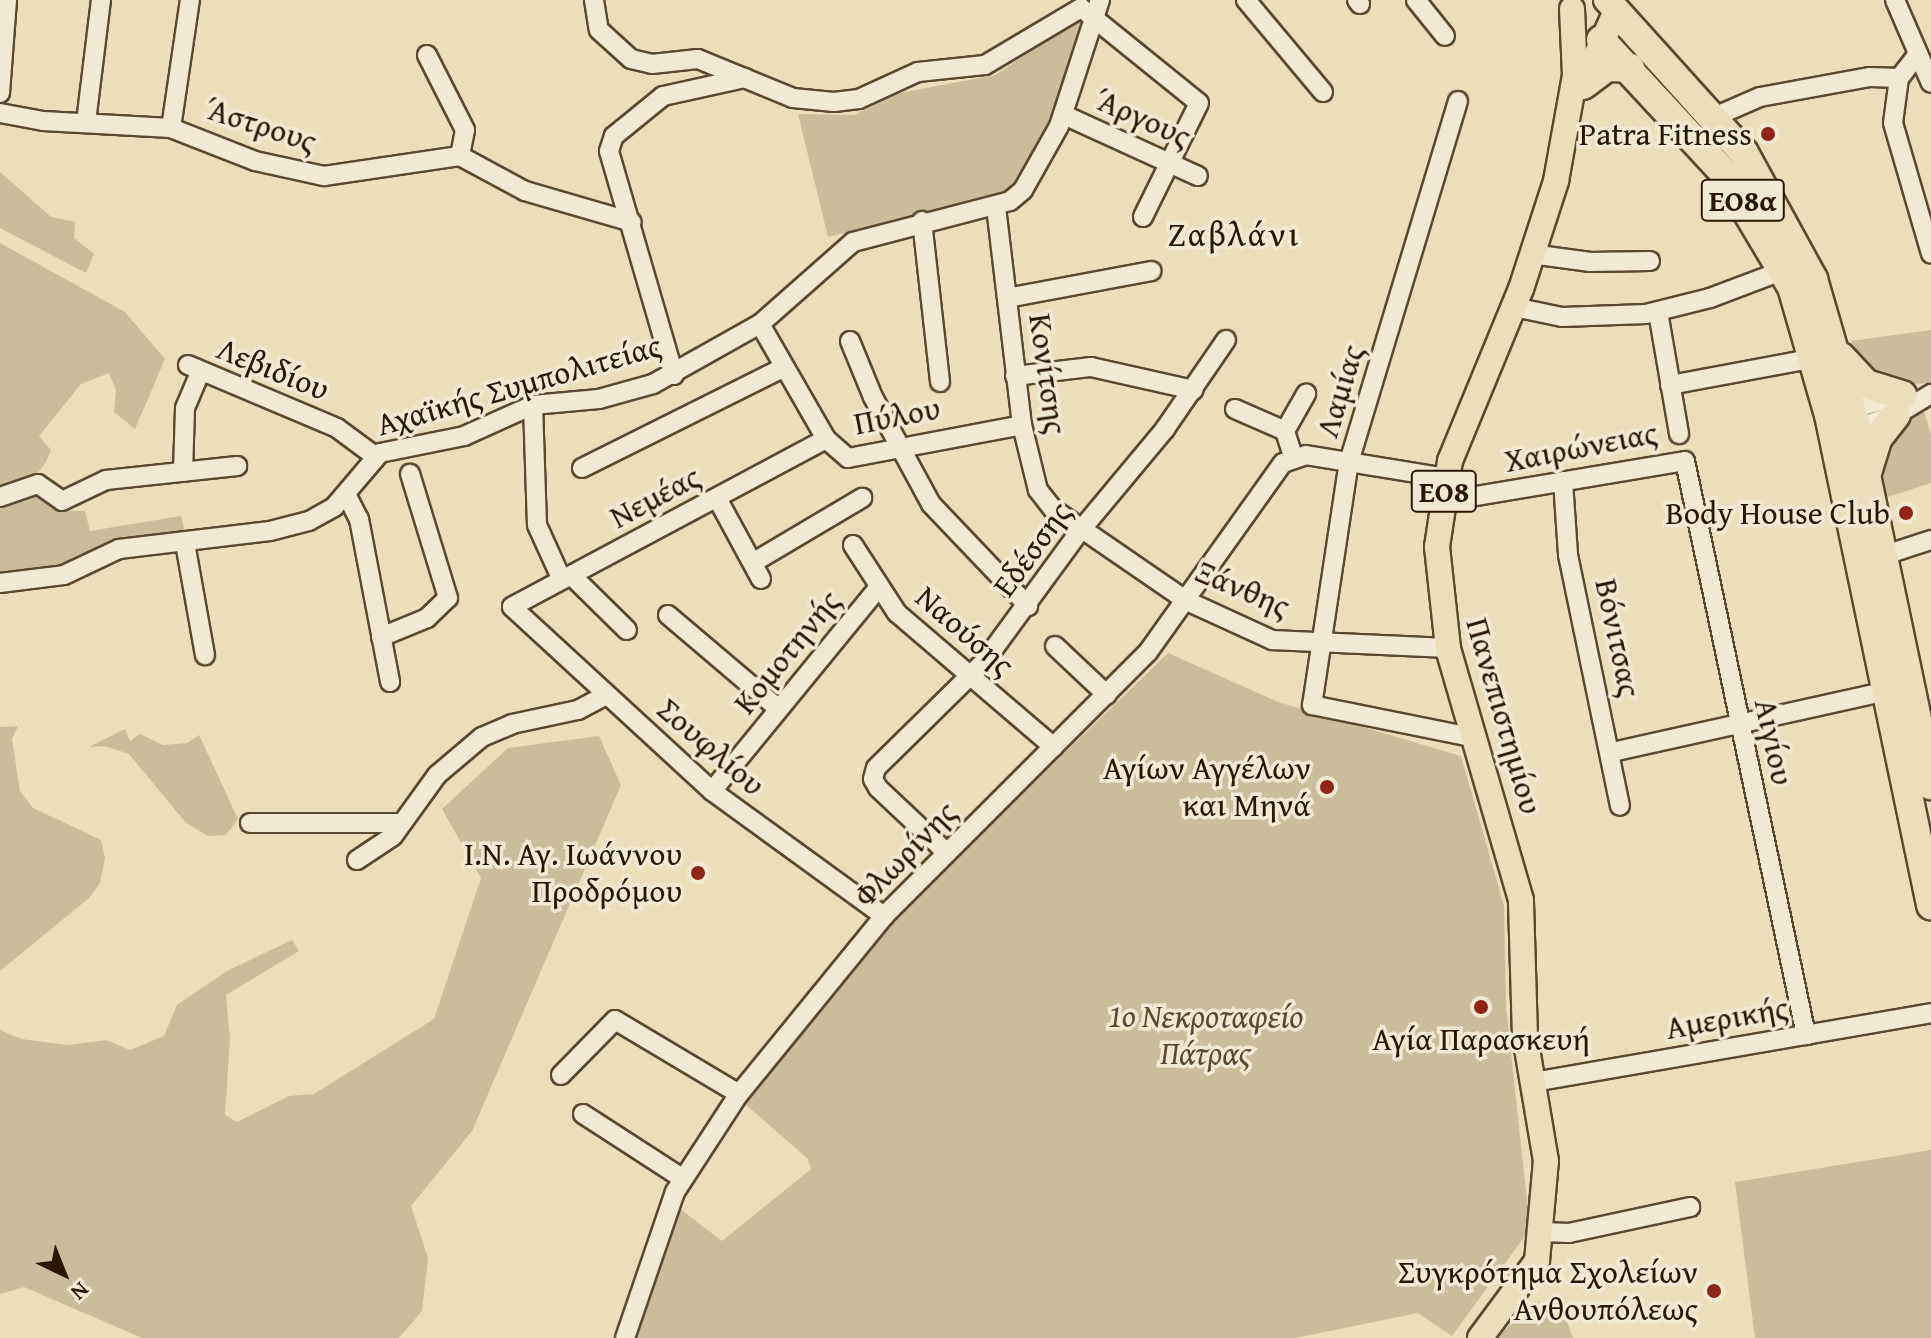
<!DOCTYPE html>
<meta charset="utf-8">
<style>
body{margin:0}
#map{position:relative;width:1931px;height:1338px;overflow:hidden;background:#eadfb9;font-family:"Gentium Book Plus",serif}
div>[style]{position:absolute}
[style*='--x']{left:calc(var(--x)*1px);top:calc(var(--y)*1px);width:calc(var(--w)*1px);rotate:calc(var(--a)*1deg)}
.green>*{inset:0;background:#c9bd9a}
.roads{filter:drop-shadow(2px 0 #59492e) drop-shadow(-2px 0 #59492e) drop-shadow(0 2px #59492e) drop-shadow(0 -2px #59492e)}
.minor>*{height:18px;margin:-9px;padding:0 9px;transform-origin:9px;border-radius:9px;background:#f1ead2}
.major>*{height:24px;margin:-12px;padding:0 12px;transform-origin:12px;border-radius:12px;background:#eadfb9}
.highway>*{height:28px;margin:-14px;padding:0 14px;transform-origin:14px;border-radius:14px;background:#eadfb9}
.dots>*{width:22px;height:22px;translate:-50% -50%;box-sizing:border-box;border:4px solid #f1ead2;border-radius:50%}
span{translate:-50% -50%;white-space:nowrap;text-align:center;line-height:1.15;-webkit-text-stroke:7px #f1ead2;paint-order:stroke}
.shield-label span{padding:2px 6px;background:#f1ead2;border:2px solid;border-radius:6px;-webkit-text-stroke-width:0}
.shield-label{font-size:30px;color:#291700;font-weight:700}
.street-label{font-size:32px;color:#291700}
.poi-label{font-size:32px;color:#291700}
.right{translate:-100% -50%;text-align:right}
.park-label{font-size:32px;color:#59492e;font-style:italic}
.neighbourhood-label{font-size:34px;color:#291700;letter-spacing:2px}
.north{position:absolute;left:24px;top:1234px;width:80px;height:80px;-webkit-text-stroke:6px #f1ead2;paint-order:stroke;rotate:137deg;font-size:22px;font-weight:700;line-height:32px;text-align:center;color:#291700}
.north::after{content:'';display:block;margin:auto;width:28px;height:36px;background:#291700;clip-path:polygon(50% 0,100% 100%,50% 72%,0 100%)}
</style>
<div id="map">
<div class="green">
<i style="clip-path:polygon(1079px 20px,1084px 23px,1068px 101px,1023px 190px,828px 237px,798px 114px,854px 115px,900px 93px,995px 75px)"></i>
<i style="clip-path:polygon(0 172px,51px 217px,75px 222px,74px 238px,94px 254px,86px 273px,0 228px)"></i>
<i style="clip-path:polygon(0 243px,125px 312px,165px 359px,135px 429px,114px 412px,116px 390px,109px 373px,81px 384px,39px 436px,51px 450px,46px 462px,33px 479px,0 492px)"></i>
<i style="clip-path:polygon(1931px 330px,1931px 383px,1895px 385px,1859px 365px,1851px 341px)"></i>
<i style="clip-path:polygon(1923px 409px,1931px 434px,1931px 483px,1885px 498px,1881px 458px,1909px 418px)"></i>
<i style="clip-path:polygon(39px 488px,45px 502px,58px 510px,85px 511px,90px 531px,181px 516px,187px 541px,0 577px,0 500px)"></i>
<i style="clip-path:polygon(1168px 653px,1278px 702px,1461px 756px,1504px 906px,1506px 1006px,1530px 1229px,1452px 1336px,1418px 1313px,1295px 1338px,635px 1338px,679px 1208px,722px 1241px,811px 1169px,808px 1159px,745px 1104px,901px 911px)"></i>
<i style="clip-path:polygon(18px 726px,12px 739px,20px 791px,33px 808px,101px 840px,105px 858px,100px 883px,89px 898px,0 971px,0 727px)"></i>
<i style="clip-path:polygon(125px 729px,130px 741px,140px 734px,163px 745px,187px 743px,199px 735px,238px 819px,226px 835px,208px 836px,186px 823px,129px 754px,105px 746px,89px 747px)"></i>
<i style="clip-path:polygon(599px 736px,621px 785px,472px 1131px,411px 1206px,428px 1258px,422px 1311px,399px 1338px,142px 1338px,24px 1287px,0 1294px,0 1030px,21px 1039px,68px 1045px,106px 1040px,130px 1050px,164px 1036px,177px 1005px,227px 971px,292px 940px,299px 951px,226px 995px,230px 1038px,225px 1115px,237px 1122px,289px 1096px,314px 1094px,434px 1019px,481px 878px,442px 809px,508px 748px)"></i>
<i style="clip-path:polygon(1931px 1150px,1931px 1338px,1755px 1338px,1735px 1182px)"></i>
<i style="clip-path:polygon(1535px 1301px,1562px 1309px,1573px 1338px,1497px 1338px)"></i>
</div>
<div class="roads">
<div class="minor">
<i style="--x:594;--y:0;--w:30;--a:81"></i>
<i style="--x:599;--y:30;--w:43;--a:42.2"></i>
<i style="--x:631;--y:59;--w:22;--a:13"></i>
<i style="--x:652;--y:64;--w:46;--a:-6.2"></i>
<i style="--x:698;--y:59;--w:103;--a:22.3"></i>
<i style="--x:793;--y:98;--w:41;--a:5.6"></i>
<i style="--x:834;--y:102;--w:25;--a:-7"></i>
<i style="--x:859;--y:99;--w:65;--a:-24.6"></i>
<i style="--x:918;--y:72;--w:67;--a:-6"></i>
<i style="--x:985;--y:65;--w:112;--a:-30.7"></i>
<i style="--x:1246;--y:0;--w:120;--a:50.1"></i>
<i style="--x:1357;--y:0;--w:5;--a:53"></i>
<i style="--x:1416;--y:0;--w:46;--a:51.1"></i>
<i style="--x:1895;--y:0;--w:90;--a:66.6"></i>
<i style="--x:1085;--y:11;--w:146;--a:38.9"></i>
<i style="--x:1199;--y:103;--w:127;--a:116.2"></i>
<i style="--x:1918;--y:54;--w:31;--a:128"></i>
<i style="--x:1899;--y:78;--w:45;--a:97.6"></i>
<i style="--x:1893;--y:123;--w:136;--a:73.8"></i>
<i style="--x:427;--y:55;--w:84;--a:63.1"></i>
<i style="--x:465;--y:130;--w:26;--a:101"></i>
<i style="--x:0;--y:93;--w:93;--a:-85.7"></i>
<i style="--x:1458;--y:101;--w:376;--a:106.8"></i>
<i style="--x:1349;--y:461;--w:247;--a:98.6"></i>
<i style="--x:1312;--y:705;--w:167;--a:11.4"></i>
<i style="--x:0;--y:113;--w:44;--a:10.5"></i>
<i style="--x:43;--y:121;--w:128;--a:3.1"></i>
<i style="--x:171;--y:128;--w:90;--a:21.4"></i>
<i style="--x:255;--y:161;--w:71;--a:12.3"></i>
<i style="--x:324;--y:176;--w:137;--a:-8.4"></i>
<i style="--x:460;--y:156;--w:74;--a:28.3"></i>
<i style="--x:525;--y:191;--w:111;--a:16.2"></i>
<i style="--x:1064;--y:115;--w:147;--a:24.5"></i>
<i style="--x:1714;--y:117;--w:50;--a:-23.5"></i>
<i style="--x:1760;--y:97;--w:112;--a:-10.3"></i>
<i style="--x:1870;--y:77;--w:29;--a:2"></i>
<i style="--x:86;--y:122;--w:123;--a:-83"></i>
<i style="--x:171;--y:128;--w:129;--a:-81.6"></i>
<i style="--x:996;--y:207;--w:220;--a:83.2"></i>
<i style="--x:1022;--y:425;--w:67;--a:76.2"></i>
<i style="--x:1038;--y:490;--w:24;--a:52"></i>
<i style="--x:1053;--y:509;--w:163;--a:34.5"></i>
<i style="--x:1187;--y:601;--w:94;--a:24.6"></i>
<i style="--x:1272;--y:640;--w:176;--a:2.6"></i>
<i style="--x:922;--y:221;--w:162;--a:83.6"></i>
<i style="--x:1531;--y:254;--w:60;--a:7.7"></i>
<i style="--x:1590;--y:262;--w:60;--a:-1"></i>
<i style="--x:1007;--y:298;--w:147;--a:-10.6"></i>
<i style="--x:1514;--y:307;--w:49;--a:11.8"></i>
<i style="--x:1562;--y:317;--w:84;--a:-2"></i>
<i style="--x:1646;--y:314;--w:66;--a:-14"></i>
<i style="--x:1710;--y:298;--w:79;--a:-20.7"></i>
<i style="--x:1658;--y:312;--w:124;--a:80.2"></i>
<i style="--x:760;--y:324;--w:133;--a:60.1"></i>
<i style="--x:826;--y:439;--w:29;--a:41"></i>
<i style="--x:848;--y:458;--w:177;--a:-10.7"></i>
<i style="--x:850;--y:341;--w:61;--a:67.7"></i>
<i style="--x:873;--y:397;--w:122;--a:61.5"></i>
<i style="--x:931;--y:504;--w:141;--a:46.4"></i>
<i style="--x:188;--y:365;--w:162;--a:22.9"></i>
<i style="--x:337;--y:428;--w:47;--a:36.4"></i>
<i style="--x:674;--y:375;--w:233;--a:-106.2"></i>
<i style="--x:609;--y:151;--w:16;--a:-72"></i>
<i style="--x:614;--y:136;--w:63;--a:-39.2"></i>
<i style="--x:663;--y:96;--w:84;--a:-12.4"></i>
<i style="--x:1015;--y:376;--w:77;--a:-6.8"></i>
<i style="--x:1091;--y:367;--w:105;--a:12.7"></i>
<i style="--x:1670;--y:385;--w:147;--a:-10.5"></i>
<i style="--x:533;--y:405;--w:120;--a:88.1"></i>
<i style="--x:537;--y:525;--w:60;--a:65.6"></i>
<i style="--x:1235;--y:409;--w:55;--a:23.7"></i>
<i style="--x:1843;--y:411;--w:59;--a:-14.7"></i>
<i style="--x:1847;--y:430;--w:51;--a:-17"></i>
<i style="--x:1896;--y:415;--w:41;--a:-31"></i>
<i style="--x:826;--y:439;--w:356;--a:151.9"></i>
<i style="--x:512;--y:607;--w:272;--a:42.6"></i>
<i style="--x:712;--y:791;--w:213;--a:36"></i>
<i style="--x:1293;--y:456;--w:26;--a:-108"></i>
<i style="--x:1285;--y:431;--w:43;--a:-60.4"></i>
<i style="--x:582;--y:468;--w:225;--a:-26.5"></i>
<i style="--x:183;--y:472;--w:64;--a:-88.2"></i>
<i style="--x:185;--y:408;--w:38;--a:-67"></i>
<i style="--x:1563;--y:481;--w:74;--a:86.1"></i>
<i style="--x:1568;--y:555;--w:256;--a:78.3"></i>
<i style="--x:346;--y:494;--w:28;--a:63"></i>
<i style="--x:359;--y:519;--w:166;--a:79.2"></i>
<i style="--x:0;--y:497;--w:40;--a:-18.9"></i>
<i style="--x:38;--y:484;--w:29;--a:35"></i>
<i style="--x:62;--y:501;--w:49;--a:-25.5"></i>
<i style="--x:106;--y:480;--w:132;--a:-6.1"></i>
<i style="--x:717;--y:498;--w:92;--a:61.5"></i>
<i style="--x:1441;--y:502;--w:247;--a:-9.5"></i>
<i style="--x:1685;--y:461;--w:587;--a:78.1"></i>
<i style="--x:185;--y:543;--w:114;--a:79.9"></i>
<i style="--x:853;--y:545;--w:81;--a:57.1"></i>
<i style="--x:897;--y:613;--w:206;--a:40.5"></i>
<i style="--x:1882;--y:556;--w:52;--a:-18.1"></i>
<i style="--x:754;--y:562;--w:126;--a:-30.7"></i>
<i style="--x:572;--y:576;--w:77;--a:44.5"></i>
<i style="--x:0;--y:583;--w:64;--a:-7.1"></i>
<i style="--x:64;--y:575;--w:61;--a:-25.3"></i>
<i style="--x:119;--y:549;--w:152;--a:-6.8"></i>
<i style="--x:270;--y:531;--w:40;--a:-14.4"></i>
<i style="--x:309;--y:521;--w:29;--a:-29"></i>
<i style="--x:334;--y:507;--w:71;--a:-49.6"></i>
<i style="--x:380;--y:453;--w:86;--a:-11.4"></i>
<i style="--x:464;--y:436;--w:76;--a:-24.2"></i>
<i style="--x:533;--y:405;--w:66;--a:-5.2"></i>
<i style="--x:599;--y:399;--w:56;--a:-15.5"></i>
<i style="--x:653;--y:384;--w:123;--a:-29.3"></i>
<i style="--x:760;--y:324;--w:124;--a:-41.4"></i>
<i style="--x:853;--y:242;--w:162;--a:-14.6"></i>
<i style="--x:1010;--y:201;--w:17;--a:-40"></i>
<i style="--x:1023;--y:190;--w:73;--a:-60.6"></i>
<i style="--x:1059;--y:126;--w:133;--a:-72"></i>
<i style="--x:668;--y:615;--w:145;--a:40.3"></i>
<i style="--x:381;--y:637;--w:50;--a:-22.4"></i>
<i style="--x:427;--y:618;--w:29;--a:-44"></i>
<i style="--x:448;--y:598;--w:130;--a:-107"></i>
<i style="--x:1055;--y:646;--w:71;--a:43.3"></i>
<i style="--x:1612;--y:752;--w:282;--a:-12.5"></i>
<i style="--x:712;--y:791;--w:262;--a:-50.7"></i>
<i style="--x:250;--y:823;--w:152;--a:0"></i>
<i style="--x:946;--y:852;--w:93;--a:-136.7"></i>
<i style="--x:878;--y:788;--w:10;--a:-119"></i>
<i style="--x:873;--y:779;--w:11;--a:-75"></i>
<i style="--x:876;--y:768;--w:151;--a:-44.5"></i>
<i style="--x:984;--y:662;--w:162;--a:-53.8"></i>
<i style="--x:1080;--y:531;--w:133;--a:-50.2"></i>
<i style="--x:1165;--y:429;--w:108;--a:-55.6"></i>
<i style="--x:357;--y:860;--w:43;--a:-33.7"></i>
<i style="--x:393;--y:836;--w:75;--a:-54.2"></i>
<i style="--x:437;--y:775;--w:59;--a:-40.2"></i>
<i style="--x:482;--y:737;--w:33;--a:-23"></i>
<i style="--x:512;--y:724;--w:67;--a:-12"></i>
<i style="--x:578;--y:710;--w:32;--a:-28"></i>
<i style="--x:561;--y:1075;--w:77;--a:-45.5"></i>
<i style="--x:615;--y:1020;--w:144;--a:30.8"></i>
<i style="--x:1533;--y:1082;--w:404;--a:-9.8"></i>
<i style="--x:583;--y:1114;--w:118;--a:32.9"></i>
<i style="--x:1543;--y:1232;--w:26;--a:2"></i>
<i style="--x:1569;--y:1233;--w:124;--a:-12.1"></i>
<i style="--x:625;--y:1338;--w:154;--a:-71.1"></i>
<i style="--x:675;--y:1192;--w:117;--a:-56.9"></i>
<i style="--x:739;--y:1094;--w:230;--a:-50.8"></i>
<i style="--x:884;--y:916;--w:373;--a:-45"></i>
<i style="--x:1148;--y:652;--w:232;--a:-54.5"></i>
<i style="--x:1283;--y:463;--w:24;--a:-19"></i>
<i style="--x:1306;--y:455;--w:142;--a:9.3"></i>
</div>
<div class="major">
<i style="--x:1582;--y:87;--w:83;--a:-65.9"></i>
<i style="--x:1616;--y:11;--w:15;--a:-132"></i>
<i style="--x:1480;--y:1338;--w:96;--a:-53.5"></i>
<i style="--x:1537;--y:1261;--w:100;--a:-84.9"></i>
<i style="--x:1546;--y:1161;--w:126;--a:-99.6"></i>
<i style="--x:1525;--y:1037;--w:137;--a:-91.7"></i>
<i style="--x:1521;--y:900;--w:262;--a:-106.2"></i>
<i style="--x:1448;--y:648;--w:102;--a:-96.2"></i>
<i style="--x:1437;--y:547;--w:87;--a:-81.4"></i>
<i style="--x:1450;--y:461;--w:186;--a:-67.6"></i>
<i style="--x:1521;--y:289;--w:114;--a:-72"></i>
<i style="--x:1556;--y:181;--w:108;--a:-79.8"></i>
<i style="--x:1575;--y:75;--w:66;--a:-92.6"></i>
</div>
<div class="highway">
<i style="--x:1616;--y:11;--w:191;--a:48"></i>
<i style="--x:1744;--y:153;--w:144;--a:61.3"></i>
<i style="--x:1813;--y:279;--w:154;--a:73.8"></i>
<i style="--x:1856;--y:427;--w:366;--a:78.2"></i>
<i style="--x:1601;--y:40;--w:181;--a:47.2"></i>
<i style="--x:1724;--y:173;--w:133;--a:59.2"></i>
<i style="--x:1792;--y:287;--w:133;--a:73.9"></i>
<i style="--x:1829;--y:415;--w:501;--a:78.24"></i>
<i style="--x:1583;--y:85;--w:30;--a:-37"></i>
<i style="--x:1607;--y:67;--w:23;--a:2"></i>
<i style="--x:1841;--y:357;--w:37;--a:47"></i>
<i style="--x:1866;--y:384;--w:38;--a:17"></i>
<i style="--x:1867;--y:473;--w:37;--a:-73"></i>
<i style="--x:1878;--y:438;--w:29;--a:-52"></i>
</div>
</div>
<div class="dots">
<i style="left:1768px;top:134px;background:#8f2418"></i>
<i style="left:1906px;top:513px;background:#8f2418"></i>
<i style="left:1327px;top:787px;background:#8f2418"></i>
<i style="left:698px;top:873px;background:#8f2418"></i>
<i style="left:1481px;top:1007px;background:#8f2418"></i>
<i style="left:1714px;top:1291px;background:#8f2418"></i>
</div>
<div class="shield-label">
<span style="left:1743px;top:200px">ΕΟ8α</span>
<span style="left:1444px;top:491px">ΕΟ8</span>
</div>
<div class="street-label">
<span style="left:1143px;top:118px;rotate:24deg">Άργους</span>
<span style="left:261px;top:125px;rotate:18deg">Άστρους</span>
<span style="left:273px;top:369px;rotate:22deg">Λεβιδίου</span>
<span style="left:1048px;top:374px;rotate:82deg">Κονίτσης</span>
<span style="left:519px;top:385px;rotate:-16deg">Αχαϊκής Συμπολιτείας</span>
<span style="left:1340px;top:391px;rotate:-73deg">Λαμίας</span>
<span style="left:897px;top:416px;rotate:-11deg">Πύλου</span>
<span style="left:1581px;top:447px;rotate:-11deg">Χαιρώνειας</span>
<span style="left:655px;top:497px;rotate:-28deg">Νεμέας</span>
<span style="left:1032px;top:549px;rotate:-54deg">Εδέσσης</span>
<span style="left:1243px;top:589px;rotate:23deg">Ξάνθης</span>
<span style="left:965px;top:631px;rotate:41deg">Ναούσης</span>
<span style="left:1618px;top:638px;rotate:78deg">Βόνιτσας</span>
<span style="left:787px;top:652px;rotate:-51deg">Κομοτηνής</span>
<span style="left:1504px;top:716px;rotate:74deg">Πανεπιστημίου</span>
<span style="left:1774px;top:742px;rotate:78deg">Αιγίου</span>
<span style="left:711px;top:747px;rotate:41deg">Σουφλίου</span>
<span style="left:905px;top:854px;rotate:-46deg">Φλωρίνης</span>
<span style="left:1727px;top:1018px;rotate:-10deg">Αμερικής</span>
</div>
<div class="poi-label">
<span class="right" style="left:1752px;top:134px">Patra Fitness</span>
<span class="right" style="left:1890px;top:513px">Body House Club</span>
<span class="right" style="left:1311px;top:787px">Αγίων Αγγέλων<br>και Μηνά</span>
<span class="right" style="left:682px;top:873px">Ι.Ν. Αγ. Ιωάννου<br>Προδρόμου</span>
<span style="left:1481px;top:1039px">Αγία Παρασκευή</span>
<span class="right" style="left:1698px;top:1291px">Συγκρότημα Σχολείων<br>Ανθουπόλεως</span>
</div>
<div class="park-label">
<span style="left:1206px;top:1035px">1o Νεκροταφείο<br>Πάτρας</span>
</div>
<div class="neighbourhood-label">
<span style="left:1234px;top:234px">Ζαβλάνι</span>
</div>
<div class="north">N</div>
</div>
